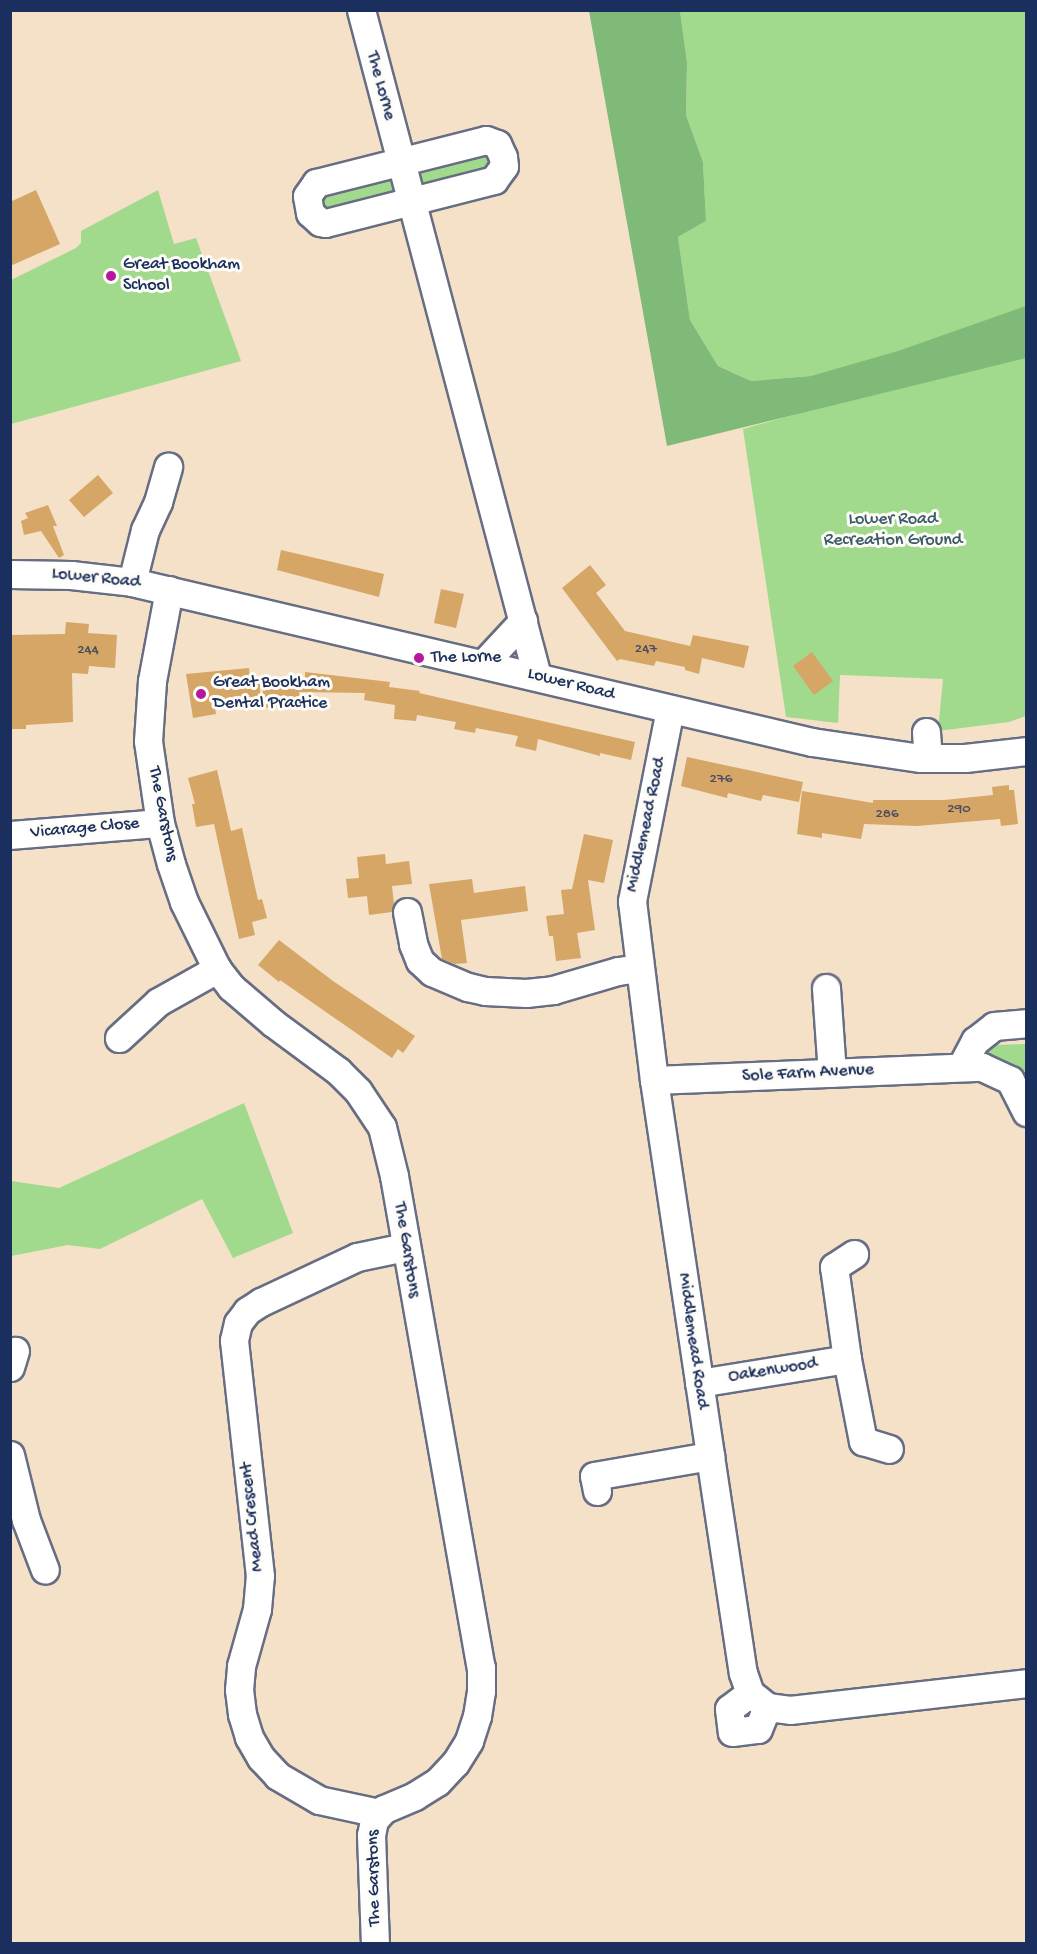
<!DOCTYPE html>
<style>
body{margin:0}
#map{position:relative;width:1037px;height:1954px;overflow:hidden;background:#f4e1c7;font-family:"Gochi Hand",sans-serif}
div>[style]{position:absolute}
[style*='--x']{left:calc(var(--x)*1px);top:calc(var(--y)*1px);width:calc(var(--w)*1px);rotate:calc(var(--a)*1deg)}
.green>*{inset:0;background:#a1da8c}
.forest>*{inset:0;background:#80ba78}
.building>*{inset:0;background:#d5a665}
.roads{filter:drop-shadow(2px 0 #676d83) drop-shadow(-2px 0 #676d83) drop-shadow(0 2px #676d83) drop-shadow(0 -2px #676d83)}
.minor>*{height:27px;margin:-13.5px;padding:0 13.5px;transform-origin:13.5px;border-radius:13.5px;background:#fff}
.dots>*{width:16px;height:16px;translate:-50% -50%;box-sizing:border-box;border:3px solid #fdfcf7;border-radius:50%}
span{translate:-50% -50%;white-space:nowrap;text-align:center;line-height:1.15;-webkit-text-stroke:6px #fdfcf7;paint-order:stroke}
.number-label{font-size:15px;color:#4a4d60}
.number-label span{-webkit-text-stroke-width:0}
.street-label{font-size:18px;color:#1b2f5e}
.poi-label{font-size:18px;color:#1b2f5e}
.left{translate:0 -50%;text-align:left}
.park-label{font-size:18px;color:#3c5a6a}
.frame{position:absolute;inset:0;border:12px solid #1b2f5e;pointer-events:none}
</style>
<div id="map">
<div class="green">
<i style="clip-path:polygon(680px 11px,1026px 11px,1026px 716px,1009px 722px,938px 731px,943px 679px,840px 675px,838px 723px,786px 717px,743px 429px,821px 407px,810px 376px,751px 381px,718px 366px,690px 320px,678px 237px,706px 221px,703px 162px,686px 115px,687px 62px)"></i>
<i style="clip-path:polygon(487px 148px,496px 167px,423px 191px,415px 166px)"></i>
<i style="clip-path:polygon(386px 175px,395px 179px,396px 193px,338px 213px,323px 209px,322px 193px)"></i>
<i style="clip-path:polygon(158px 190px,174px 244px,196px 238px,241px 361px,11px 424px,11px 280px,76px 248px,81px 243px,81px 231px)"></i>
<i style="clip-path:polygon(992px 1041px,995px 1045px,1026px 1044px,1026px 1088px,978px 1058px)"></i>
<i style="clip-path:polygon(244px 1103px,293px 1233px,233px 1258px,202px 1199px,100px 1249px,68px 1245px,11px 1256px,11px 1181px,59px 1188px)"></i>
</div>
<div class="forest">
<i style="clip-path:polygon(589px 11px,680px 11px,687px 62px,686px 115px,703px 162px,706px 221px,678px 237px,690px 320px,718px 366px,751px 381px,811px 376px,898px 351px,1026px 306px,1026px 358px,667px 446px)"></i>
</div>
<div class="building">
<i style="clip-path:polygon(36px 190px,60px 244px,10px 266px,10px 202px)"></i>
<i style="clip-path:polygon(98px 475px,113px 493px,84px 517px,69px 500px)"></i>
<i style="clip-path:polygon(48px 505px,57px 526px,53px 526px,64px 555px,59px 558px,41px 531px,24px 535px,21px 521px,28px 518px,25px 513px)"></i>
<i style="clip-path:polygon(281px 550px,384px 574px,379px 597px,277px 570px)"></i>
<i style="clip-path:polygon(590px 565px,606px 585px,596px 593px,625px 631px,690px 646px,693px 635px,749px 646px,744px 668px,702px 658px,699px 674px,685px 670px,685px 667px,656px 661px,654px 666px,620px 659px,617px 661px,562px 588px)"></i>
<i style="clip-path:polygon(441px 589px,464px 594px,456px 628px,434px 623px)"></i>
<i style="clip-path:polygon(66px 622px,89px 624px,88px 633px,117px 635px,115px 668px,89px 666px,88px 674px,72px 673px,73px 722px,26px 725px,26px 729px,10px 729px,10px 635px,65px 634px)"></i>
<i style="clip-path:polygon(812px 652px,833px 681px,814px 695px,793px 666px)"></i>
<i style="clip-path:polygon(249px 668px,250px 677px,260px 678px,260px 697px,214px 700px,216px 714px,193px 718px,186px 674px)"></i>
<i style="clip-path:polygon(305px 672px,390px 682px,389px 687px,420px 691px,419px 693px,635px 742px,631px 760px,600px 753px,600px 756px,538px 739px,536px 751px,515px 746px,518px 736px,476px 728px,475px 733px,454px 729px,456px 722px,417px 715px,416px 721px,394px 719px,395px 705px,364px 700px,365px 693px,299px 692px,301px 703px,265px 708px,262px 685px,305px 677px)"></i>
<i style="clip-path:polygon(687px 757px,803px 782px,799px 802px,763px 795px,761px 801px,728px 793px,727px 798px,681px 786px)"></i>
<i style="clip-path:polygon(217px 770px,231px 831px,242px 828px,258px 900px,262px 899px,267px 918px,252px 922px,255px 935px,239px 939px,214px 824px,196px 827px,192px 804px,195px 804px,188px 778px)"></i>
<i style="clip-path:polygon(1009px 785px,1009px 790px,1014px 790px,1018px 824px,1001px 826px,1000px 819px,917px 826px,864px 824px,861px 839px,822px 833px,822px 838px,797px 834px,802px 791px,873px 803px,873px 800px,944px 800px,993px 795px,992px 787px)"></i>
<i style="clip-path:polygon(584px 834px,613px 840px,604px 883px,588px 880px,595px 930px,577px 933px,581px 958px,556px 961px,553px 936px,549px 936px,546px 916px,564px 914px,561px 890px,572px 889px)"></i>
<i style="clip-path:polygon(385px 854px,386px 864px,409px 861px,412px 884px,392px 886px,394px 904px,392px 912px,369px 915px,367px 896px,348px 898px,346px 879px,359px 878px,357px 857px)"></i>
<i style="clip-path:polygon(472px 879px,474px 893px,525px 886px,528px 911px,461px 920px,467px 963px,455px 964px,442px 959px,429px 884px)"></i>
<i style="clip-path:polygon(279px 940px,333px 981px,415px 1036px,403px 1053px,398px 1049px,392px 1058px,280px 980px,279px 982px,258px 965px)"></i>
</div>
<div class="roads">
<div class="minor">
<i style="--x:361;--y:10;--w:689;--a:75.2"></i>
<i style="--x:486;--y:140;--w:12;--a:20"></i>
<i style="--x:497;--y:144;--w:14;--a:65"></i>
<i style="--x:503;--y:157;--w:9;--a:84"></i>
<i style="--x:504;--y:166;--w:17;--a:126"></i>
<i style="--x:494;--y:180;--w:174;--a:165.7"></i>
<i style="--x:325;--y:223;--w:5;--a:-169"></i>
<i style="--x:320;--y:222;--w:13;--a:-138"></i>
<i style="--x:310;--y:213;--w:17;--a:-100"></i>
<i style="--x:307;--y:196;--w:16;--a:-55"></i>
<i style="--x:316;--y:183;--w:175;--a:-14.2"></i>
<i style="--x:10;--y:574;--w:61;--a:0.9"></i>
<i style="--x:71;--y:575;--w:61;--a:6.5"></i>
<i style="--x:132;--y:582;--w:699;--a:13.24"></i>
<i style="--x:812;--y:742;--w:110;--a:8.4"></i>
<i style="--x:921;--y:758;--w:44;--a:0"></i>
<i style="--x:965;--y:758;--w:61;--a:-6.5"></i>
<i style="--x:132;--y:582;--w:54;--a:-76"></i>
<i style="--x:145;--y:530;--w:31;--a:-65"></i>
<i style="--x:158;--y:502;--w:37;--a:-74"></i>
<i style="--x:169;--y:590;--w:93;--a:100.6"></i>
<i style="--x:152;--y:681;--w:60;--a:93.8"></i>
<i style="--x:148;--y:741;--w:83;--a:81.7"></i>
<i style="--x:160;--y:823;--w:42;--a:75"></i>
<i style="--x:171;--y:864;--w:40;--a:71.1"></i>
<i style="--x:184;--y:902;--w:75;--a:63.8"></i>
<i style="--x:217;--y:969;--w:23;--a:52"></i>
<i style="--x:231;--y:987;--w:55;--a:40.6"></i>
<i style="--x:273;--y:1023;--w:81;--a:36.4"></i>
<i style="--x:338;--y:1071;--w:28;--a:45"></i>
<i style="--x:358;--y:1091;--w:43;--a:56.3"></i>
<i style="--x:382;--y:1127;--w:50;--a:76.2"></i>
<i style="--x:394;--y:1176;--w:499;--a:80"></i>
<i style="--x:481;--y:1667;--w:24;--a:90"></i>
<i style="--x:481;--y:1691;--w:25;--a:99"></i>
<i style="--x:477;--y:1716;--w:26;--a:108"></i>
<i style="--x:469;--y:1741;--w:26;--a:122"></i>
<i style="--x:455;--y:1763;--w:26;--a:133"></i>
<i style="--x:437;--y:1782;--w:26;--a:148"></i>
<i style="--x:415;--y:1796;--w:34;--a:157"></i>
<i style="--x:384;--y:1809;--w:15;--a:132"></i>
<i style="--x:374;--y:1820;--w:15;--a:101"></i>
<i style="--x:371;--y:1835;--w:109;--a:87.9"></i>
<i style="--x:483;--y:664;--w:59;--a:-47.1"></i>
<i style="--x:670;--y:709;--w:196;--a:101.2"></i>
<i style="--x:632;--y:901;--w:180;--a:83"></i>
<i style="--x:654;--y:1080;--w:380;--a:81.5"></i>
<i style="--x:710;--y:1456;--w:219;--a:81.4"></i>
<i style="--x:743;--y:1673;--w:21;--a:71"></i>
<i style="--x:750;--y:1693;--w:22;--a:39"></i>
<i style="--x:767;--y:1707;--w:23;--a:7"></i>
<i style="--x:790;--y:1710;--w:238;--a:-6.5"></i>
<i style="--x:926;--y:732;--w:26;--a:86"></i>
<i style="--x:10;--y:835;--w:150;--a:-4.6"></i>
<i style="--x:407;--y:912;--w:33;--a:79"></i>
<i style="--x:413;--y:944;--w:18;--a:68"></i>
<i style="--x:420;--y:961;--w:16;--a:43"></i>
<i style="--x:432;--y:972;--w:39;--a:23"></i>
<i style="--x:468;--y:987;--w:17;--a:13"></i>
<i style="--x:485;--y:991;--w:41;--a:2.8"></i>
<i style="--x:526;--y:993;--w:27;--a:-6"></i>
<i style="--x:553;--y:990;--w:68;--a:-16.3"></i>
<i style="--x:618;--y:971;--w:21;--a:-8"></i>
<i style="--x:826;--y:988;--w:85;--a:86"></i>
<i style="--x:119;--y:1038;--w:53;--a:-42.7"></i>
<i style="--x:158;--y:1002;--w:68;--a:-29.2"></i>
<i style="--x:961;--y:1067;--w:30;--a:-62"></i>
<i style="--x:975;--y:1041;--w:24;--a:-38"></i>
<i style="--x:994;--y:1026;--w:32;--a:-5"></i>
<i style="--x:654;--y:1080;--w:328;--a:-2.3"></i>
<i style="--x:982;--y:1067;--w:31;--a:25"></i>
<i style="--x:1010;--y:1080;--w:36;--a:63"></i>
<i style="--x:847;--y:1359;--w:93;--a:-98"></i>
<i style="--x:834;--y:1267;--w:24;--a:-33"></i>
<i style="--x:10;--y:1367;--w:17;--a:-73"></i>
<i style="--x:699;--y:1383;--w:150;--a:-9.2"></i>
<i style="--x:847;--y:1359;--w:84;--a:79"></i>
<i style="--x:863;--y:1441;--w:27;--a:17"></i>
<i style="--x:10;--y:1455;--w:67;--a:76.2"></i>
<i style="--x:26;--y:1520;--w:53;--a:69.2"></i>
<i style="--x:597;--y:1491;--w:15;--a:-101"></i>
<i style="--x:594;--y:1476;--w:118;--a:-9.8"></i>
<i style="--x:750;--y:1693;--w:26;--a:143"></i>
<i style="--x:729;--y:1709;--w:23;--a:83"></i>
<i style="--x:732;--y:1732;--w:26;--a:-7"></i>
<i style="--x:758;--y:1729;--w:24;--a:-68"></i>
<i style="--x:379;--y:1813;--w:61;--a:-167.8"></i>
<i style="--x:319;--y:1800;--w:48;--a:-149.7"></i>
<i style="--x:278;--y:1776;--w:25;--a:-133"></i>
<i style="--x:261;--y:1758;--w:24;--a:-120"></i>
<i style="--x:249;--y:1737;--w:24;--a:-107"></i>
<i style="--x:242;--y:1714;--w:24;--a:-97"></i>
<i style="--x:239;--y:1690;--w:24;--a:-85"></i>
<i style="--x:241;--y:1666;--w:59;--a:-74.3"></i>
<i style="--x:257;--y:1609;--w:33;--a:-85"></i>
<i style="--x:260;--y:1576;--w:237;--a:-96.3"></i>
<i style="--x:234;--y:1340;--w:17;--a:-77"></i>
<i style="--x:238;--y:1323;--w:15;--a:-53"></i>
<i style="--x:247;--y:1311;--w:17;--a:-33"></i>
<i style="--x:261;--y:1302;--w:106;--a:-25.1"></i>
<i style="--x:357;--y:1257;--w:49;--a:-11.8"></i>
</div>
</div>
<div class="dots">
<i style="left:111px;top:276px;background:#b5179e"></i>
<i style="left:419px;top:658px;background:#b5179e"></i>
<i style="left:201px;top:694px;background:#b5179e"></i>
</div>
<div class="number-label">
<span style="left:646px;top:650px">247</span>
<span style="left:88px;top:651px">244</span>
<span style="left:721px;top:780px">276</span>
<span style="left:959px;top:810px">290</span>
<span style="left:887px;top:815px">286</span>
</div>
<div class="street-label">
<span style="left:380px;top:86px;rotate:75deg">The Lorne</span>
<span style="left:96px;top:579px;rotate:6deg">Lower Road</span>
<span style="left:571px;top:685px;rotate:14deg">Lower Road</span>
<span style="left:162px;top:814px;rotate:79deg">The Garstons</span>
<span style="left:647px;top:825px;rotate:-78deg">Middlemead Road</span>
<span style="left:85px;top:829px;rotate:-5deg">Vicarage Close</span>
<span style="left:808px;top:1074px;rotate:-3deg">Sole Farm Avenue</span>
<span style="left:406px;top:1250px;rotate:81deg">The Garstons</span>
<span style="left:692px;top:1341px;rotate:82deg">Middlemead Road</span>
<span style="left:773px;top:1371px;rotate:-9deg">Oakenwood</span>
<span style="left:253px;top:1517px;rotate:-96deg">Mead Crescent</span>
<span style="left:375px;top:1878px;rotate:-91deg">The Garstons</span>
</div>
<div class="poi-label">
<span class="left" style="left:123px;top:276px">Great Bookham<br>School</span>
<span class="left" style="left:431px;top:658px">The Lorne</span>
<span class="left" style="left:213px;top:694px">Great Bookham<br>Dental Practice</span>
</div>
<div class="park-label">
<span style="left:893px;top:531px">Lower Road<br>Recreation Ground</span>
</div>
<div class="frame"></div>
</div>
